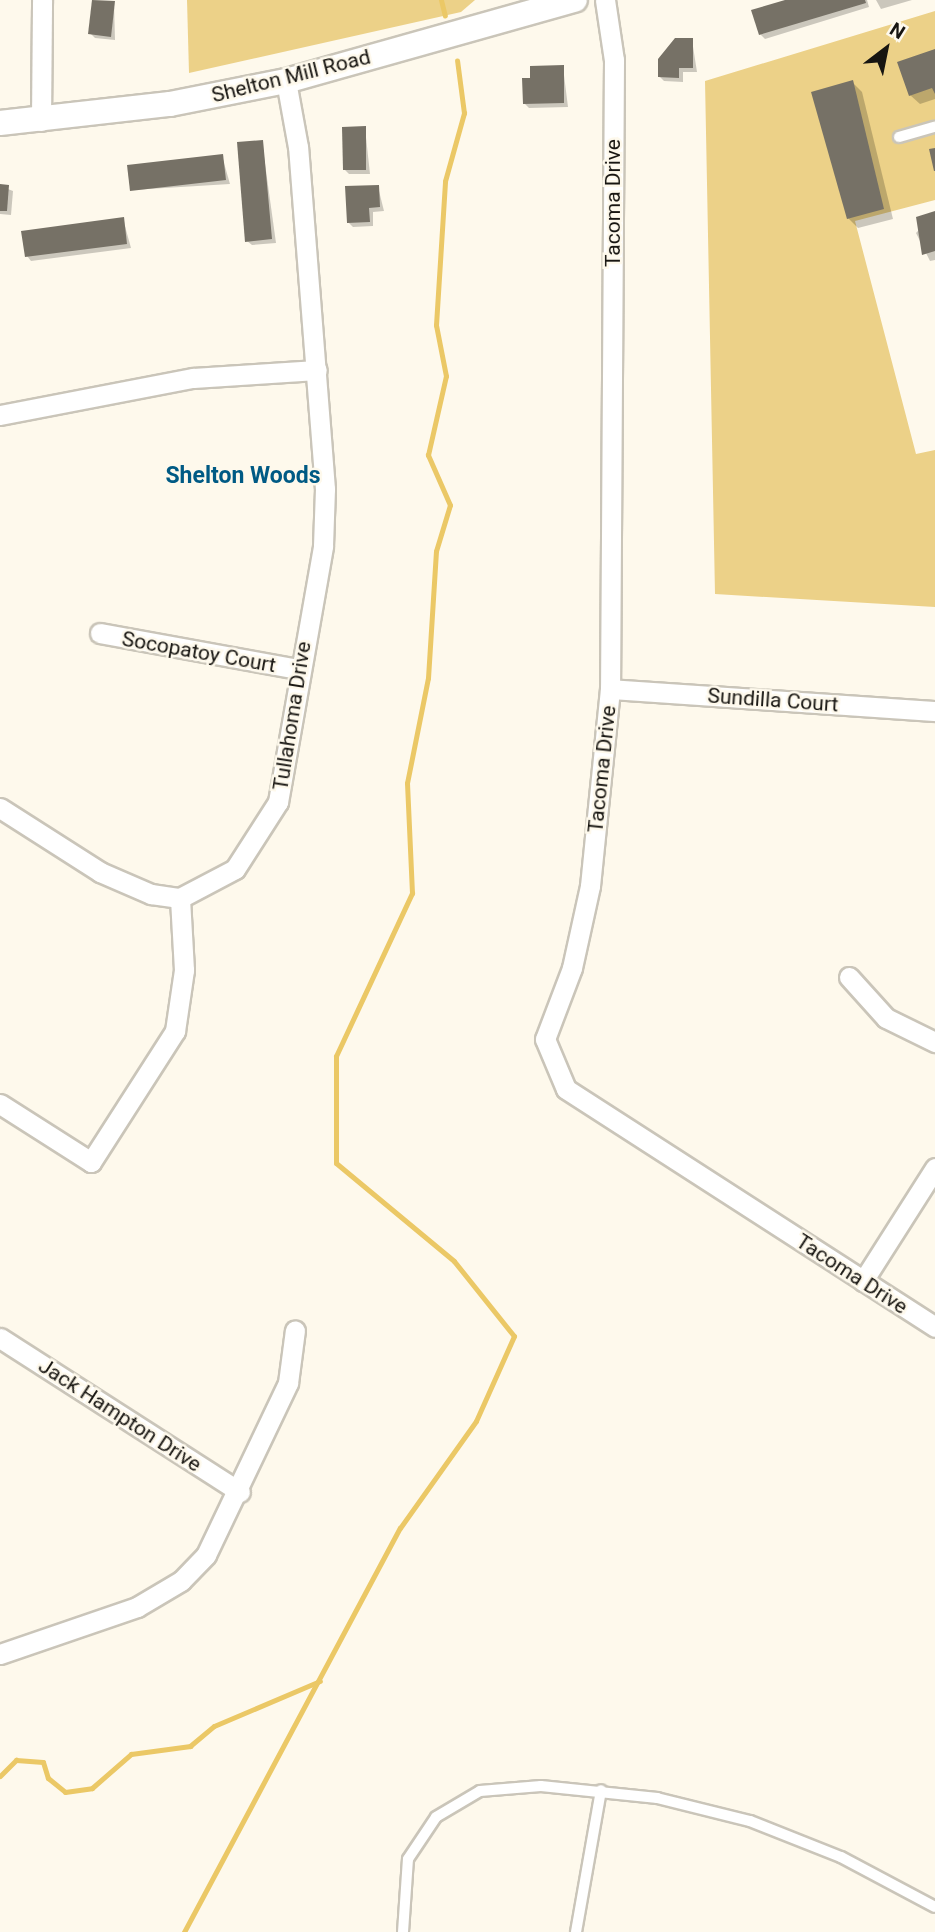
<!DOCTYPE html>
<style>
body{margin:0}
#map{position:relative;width:935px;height:1932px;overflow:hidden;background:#fef9ec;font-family:Roboto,sans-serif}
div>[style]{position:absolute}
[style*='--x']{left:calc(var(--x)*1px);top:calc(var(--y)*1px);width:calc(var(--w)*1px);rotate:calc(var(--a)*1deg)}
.green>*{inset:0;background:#ecd188}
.shadow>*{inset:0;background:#0003}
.stream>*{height:5px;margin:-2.5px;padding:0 2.5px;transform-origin:2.5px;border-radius:2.5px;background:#ebc866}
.building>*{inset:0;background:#767166}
.roads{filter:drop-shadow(2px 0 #cac5b9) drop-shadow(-2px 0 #cac5b9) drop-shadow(0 2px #cac5b9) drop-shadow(0 -2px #cac5b9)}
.service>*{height:10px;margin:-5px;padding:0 5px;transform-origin:5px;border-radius:5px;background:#fff}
.minor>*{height:19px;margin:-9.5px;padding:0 9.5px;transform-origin:9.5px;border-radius:9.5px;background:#fff}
.tertiary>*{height:24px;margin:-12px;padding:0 12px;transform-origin:12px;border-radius:12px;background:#fff}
span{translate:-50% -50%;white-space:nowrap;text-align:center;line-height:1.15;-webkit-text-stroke:5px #fef9ec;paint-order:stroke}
.street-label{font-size:21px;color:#171511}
.neighbourhood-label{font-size:23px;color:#005a84;font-weight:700}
.north{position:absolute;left:851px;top:14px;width:70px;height:70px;-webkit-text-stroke:5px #fef9ec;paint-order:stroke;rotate:32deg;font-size:19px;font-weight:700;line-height:28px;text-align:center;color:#171511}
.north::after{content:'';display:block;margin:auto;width:24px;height:32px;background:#171511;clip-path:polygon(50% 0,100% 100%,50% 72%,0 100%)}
</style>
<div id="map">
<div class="green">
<i style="clip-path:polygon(187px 0,475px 0,461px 12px,189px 73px)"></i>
<i style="clip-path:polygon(935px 11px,935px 200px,855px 221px,916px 454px,935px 450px,935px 607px,715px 594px,705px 81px)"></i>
</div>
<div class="shadow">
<i style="clip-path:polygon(792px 0,867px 0,869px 7px,765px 39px,760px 34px)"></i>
<i style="clip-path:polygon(876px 0,912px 0,881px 9px)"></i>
<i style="clip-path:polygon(114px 3px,115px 40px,95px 38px,90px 33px)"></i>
<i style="clip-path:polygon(692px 40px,697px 72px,683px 72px,683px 82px,664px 81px,660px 77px)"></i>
<i style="clip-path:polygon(935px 51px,935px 99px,920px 104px,910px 95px)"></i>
<i style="clip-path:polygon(563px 67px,568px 107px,529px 108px,524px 103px)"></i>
<i style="clip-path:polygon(852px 82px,862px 92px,893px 219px,858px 228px,848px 218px)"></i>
<i style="clip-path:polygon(365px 128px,370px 174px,349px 174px,345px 170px)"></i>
<i style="clip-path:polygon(262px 142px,276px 243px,252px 245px,247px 241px)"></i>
<i style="clip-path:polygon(222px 156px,230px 184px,132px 190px)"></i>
<i style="clip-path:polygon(0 186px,13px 191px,11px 215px,0 214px)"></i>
<i style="clip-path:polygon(378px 187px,384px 211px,373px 212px,373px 226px,353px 227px,348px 222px)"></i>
<i style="clip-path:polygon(935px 213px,935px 260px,930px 261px,916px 233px)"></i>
<i style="clip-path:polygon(123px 219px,131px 248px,31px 261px,27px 256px)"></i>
</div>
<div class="stream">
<i style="--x:441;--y:0;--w:16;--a:76"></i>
<i style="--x:0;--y:1776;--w:23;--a:-45"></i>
<i style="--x:16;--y:1760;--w:27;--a:4"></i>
<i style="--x:43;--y:1762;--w:17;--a:73"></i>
<i style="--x:48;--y:1778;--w:22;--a:39"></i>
<i style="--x:65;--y:1792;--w:27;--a:-8"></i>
<i style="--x:92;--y:1788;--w:52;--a:-41.1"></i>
<i style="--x:131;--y:1754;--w:60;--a:-7.7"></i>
<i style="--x:190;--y:1746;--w:31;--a:-40"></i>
<i style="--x:214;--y:1726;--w:115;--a:-23"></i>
<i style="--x:184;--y:1932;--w:458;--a:-61.9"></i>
<i style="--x:400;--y:1528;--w:131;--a:-54.6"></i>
<i style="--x:476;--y:1421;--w:93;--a:-65.9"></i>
<i style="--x:514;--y:1336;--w:96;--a:-128.7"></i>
<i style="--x:454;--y:1261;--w:153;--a:-140.3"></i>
<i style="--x:336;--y:1163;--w:107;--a:-90"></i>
<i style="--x:336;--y:1056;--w:180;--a:-65"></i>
<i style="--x:412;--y:893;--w:110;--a:-92.6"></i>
<i style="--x:407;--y:783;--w:107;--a:-78.7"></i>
<i style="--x:428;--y:678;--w:127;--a:-86.4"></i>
<i style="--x:436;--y:551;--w:48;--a:-73.1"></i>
<i style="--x:450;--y:505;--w:55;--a:-113.7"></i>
<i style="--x:428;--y:455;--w:81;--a:-77.2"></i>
<i style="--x:446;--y:376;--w:52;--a:-101.1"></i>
<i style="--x:436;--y:325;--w:144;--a:-86.4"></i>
<i style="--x:445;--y:181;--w:71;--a:-74.4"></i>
<i style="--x:464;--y:113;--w:53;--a:-97.5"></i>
</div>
<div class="building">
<i style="clip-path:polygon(92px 0,115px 1px,111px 37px,88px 34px)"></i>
<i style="clip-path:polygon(785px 0,865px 0,866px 3px,759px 35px,751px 10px)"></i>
<i style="clip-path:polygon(675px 38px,693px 38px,693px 68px,679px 68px,679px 78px,658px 77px,658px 59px)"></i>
<i style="clip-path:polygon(935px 49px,935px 94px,932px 88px,909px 96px,897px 62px)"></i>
<i style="clip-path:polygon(564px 65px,564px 103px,523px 104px,522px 78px,530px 78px,530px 66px)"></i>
<i style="clip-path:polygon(853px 80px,884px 209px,847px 219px,811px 92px)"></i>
<i style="clip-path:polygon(366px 126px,366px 170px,343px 170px,342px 127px)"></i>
<i style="clip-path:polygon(263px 140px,272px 239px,245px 242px,237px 142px)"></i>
<i style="clip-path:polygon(935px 148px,935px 171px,934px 171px,929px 149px)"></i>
<i style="clip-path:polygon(223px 154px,226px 180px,130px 191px,127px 165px)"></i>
<i style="clip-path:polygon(0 184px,9px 185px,7px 211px,0 211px)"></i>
<i style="clip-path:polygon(379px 185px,380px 207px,369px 208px,370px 222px,347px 223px,345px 186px)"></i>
<i style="clip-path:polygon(935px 211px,935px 251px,922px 255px,916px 217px)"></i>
<i style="clip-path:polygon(124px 217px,127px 244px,25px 257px,21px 231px)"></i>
</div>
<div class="roads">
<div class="service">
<i style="--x:899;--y:137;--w:37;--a:-16"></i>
<i style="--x:403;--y:1932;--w:73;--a:-86.1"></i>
<i style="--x:408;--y:1859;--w:50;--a:-56.3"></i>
<i style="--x:436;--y:1817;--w:51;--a:-30.6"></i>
<i style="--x:480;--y:1791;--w:61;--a:-4.7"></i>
<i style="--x:541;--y:1786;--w:117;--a:5.9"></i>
<i style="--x:657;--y:1798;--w:96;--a:13.9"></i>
<i style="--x:750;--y:1821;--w:98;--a:21.6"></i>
<i style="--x:841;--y:1857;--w:106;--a:28"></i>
<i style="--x:576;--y:1932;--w:144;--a:-80"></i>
</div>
<div class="minor">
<i style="--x:605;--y:0;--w:61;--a:81.5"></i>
<i style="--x:614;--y:60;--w:629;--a:90.36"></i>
<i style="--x:610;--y:689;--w:198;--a:95.8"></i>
<i style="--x:590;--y:886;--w:84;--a:102.4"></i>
<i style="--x:572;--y:968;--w:76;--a:110.8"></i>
<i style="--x:545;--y:1039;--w:54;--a:67.2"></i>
<i style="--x:566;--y:1089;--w:439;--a:32.8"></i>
<i style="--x:41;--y:121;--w:121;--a:-89.5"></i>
<i style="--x:0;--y:415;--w:197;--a:-10.9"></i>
<i style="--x:193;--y:378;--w:124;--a:-3.7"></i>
<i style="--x:100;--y:633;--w:202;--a:10.3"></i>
<i style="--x:610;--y:689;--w:326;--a:3.9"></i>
<i style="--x:0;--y:808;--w:119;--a:32.6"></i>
<i style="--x:100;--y:872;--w:56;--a:23.3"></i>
<i style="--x:151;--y:894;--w:29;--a:8"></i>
<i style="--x:180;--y:898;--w:62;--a:-27.8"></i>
<i style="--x:235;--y:869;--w:80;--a:-57.3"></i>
<i style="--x:278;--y:802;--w:260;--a:-80"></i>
<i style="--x:323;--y:546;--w:57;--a:-88"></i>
<i style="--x:325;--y:489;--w:343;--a:-94.5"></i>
<i style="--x:298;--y:147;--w:67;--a:-100.3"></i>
<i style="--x:849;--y:977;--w:55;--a:47.9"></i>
<i style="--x:886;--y:1018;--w:55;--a:26.1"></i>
<i style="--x:0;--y:1104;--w:108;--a:32.5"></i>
<i style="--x:91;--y:1162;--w:156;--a:-57.3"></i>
<i style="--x:175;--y:1031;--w:62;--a:-81.6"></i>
<i style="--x:184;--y:970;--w:72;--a:-93.2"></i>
<i style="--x:863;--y:1281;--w:134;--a:-57.5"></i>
<i style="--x:0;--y:1338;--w:285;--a:32.7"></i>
<i style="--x:0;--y:1654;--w:145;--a:-18.9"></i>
<i style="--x:137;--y:1607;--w:51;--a:-30.6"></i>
<i style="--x:181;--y:1581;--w:36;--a:-46"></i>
<i style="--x:206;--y:1555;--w:191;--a:-64.5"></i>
<i style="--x:288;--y:1383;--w:53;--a:-82.5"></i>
</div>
<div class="tertiary">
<i style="--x:0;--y:123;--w:171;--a:-6.4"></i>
<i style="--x:170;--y:104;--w:118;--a:-11.2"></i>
<i style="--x:286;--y:81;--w:300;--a:-15.7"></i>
</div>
</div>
<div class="street-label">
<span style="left:291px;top:76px;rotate:-14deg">Shelton Mill Road</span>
<span style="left:613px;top:203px;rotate:-90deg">Tacoma Drive</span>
<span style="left:199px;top:652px;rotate:10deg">Socopatoy Court</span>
<span style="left:773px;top:700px;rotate:4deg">Sundilla Court</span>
<span style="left:292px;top:716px;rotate:-81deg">Tullahoma Drive</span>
<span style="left:602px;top:769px;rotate:-84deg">Tacoma Drive</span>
<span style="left:852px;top:1274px;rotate:33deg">Tacoma Drive</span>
<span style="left:120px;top:1415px;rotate:33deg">Jack Hampton Drive</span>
</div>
<div class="neighbourhood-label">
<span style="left:243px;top:476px">Shelton Woods</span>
</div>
<div class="north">N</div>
</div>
